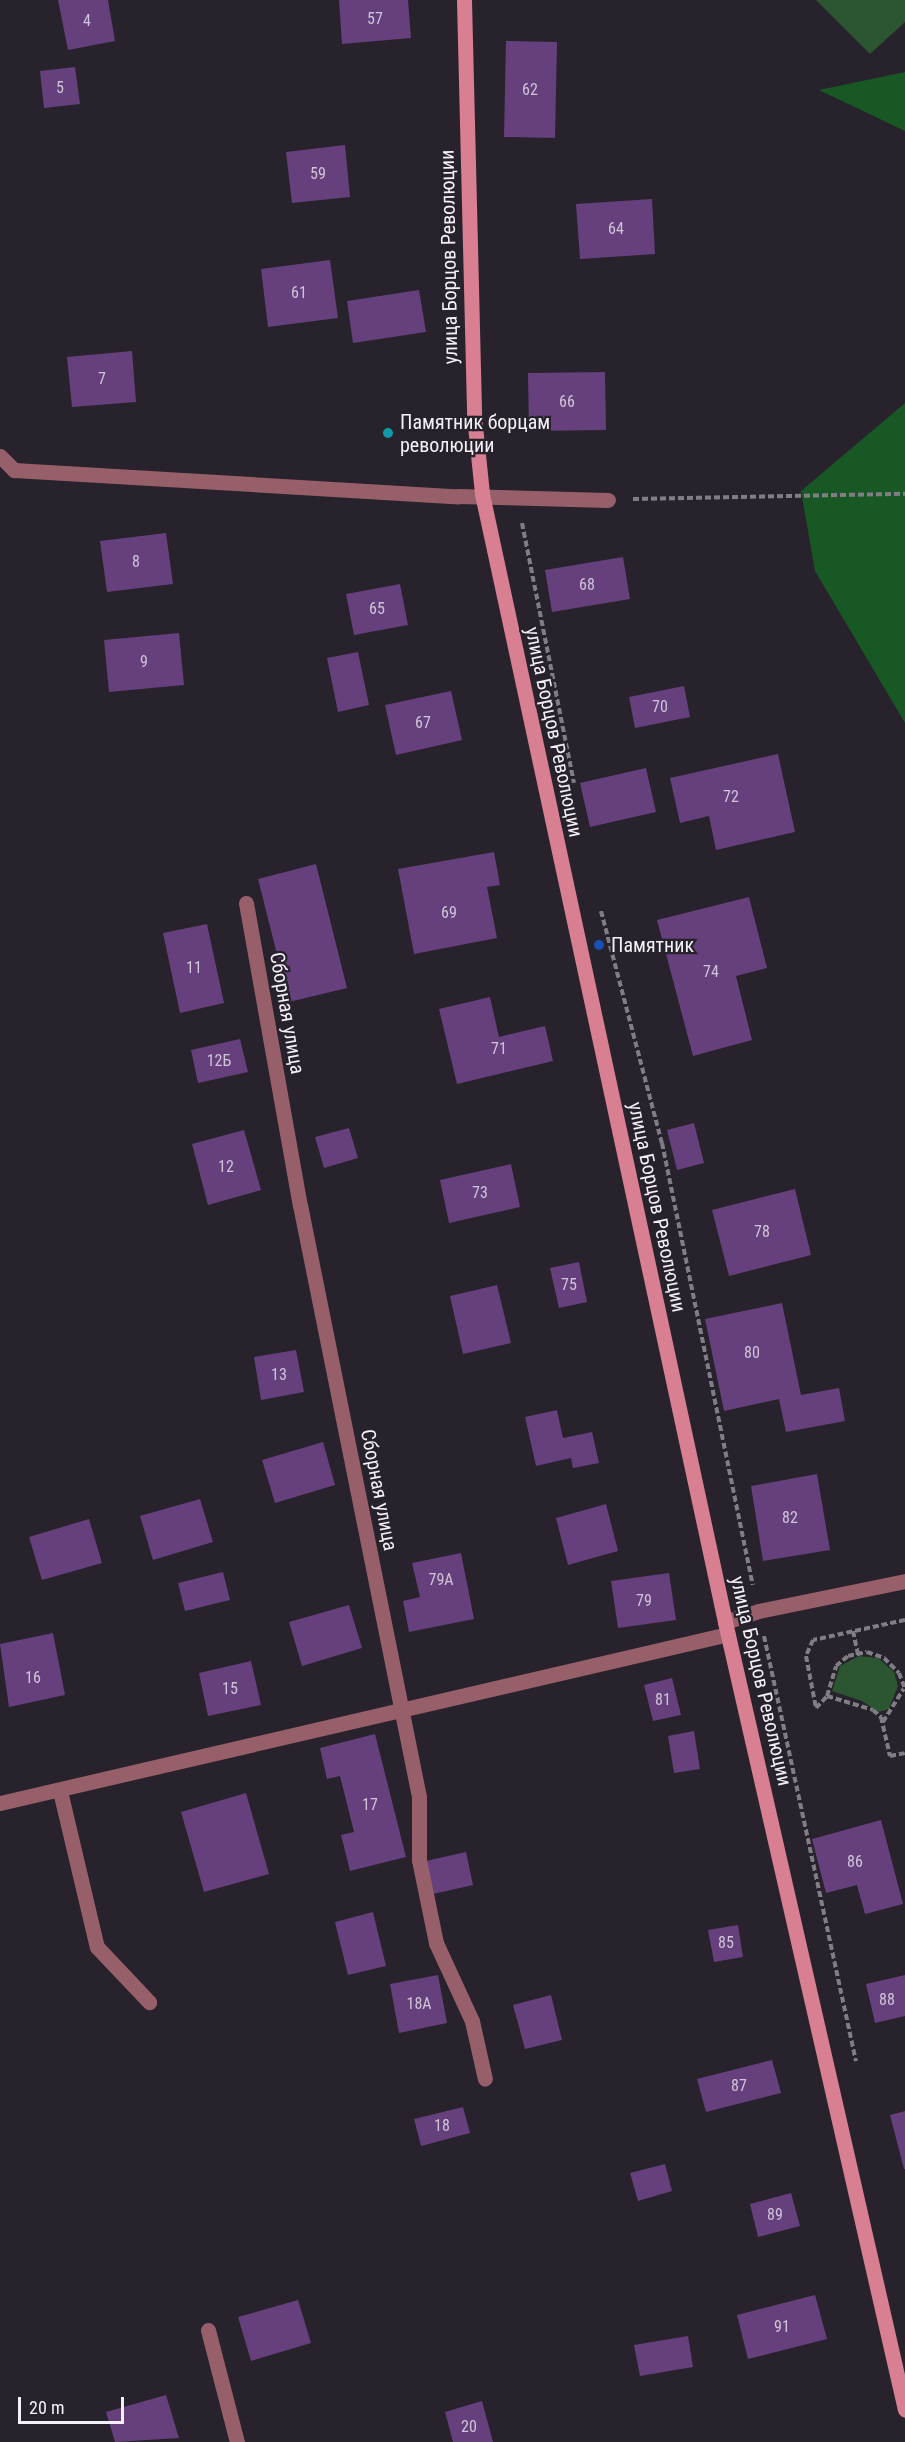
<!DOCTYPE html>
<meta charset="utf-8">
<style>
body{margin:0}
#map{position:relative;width:905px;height:2442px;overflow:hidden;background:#27222b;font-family:"Roboto Condensed",sans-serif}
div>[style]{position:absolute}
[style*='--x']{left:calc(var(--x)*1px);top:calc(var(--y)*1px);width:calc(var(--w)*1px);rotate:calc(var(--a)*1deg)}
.green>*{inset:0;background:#2c5632}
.forest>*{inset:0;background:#175825}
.building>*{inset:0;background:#65407d}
.path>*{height:4px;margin-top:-2px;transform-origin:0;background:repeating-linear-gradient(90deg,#817d85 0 6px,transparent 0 9px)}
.lane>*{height:15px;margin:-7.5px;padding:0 7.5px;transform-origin:7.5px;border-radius:7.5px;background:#975f69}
.street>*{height:15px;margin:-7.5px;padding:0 7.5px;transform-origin:7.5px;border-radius:7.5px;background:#975f69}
.secondary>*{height:15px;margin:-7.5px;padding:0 7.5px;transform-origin:7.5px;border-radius:7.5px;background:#d87f91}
.dots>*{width:16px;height:16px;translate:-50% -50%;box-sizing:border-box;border:3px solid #27222b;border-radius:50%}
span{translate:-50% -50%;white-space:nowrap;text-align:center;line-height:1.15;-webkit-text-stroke:4.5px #27222b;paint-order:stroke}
.number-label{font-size:16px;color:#d0c4d8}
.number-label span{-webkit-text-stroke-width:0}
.street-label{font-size:20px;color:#f4f0f7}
.poi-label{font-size:20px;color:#f4f0f7}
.left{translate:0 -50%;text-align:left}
.scale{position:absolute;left:18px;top:2397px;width:106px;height:27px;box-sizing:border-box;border:3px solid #f4f0f7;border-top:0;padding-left:8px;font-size:18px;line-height:21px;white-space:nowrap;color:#f4f0f7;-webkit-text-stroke:4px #27222b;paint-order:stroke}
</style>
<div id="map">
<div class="green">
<i style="clip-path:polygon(816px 0,905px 0,905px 22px,870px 54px)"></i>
<i style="clip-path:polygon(859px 1656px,878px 1658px,894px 1672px,898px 1686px,889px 1709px,879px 1712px,862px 1701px,832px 1691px,840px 1666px)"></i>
</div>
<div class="forest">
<i style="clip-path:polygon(905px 72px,905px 131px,819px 90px)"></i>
<i style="clip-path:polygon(905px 403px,905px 723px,815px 571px,801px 491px)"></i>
</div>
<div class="building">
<i style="clip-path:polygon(58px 0,108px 0,115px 41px,68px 50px)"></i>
<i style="clip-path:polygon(339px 0,408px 0,411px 38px,342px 44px)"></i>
<i style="clip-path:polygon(506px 41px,557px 42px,555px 138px,504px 137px)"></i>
<i style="clip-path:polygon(75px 67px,80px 104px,44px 108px,40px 71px)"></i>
<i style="clip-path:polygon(345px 145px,350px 197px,292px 203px,286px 152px)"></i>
<i style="clip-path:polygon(652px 199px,655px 254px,580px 259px,576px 204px)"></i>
<i style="clip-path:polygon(330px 260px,338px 318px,268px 327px,261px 269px)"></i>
<i style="clip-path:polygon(419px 290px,426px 332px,353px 343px,347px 301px)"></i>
<i style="clip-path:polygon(132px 351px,136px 402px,72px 407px,67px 357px)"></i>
<i style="clip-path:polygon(605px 372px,606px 430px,529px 431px,528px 373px)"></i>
<i style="clip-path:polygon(166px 533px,173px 584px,107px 592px,100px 541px)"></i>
<i style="clip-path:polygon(623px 557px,630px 599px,552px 612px,545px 570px)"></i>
<i style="clip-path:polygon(400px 584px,408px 625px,354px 635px,346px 594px)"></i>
<i style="clip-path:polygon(179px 633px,184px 685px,109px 692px,104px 640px)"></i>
<i style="clip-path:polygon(358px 652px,369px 705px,338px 712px,327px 658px)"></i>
<i style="clip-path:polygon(684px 686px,690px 717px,635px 728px,629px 697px)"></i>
<i style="clip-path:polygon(451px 691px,462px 740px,396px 755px,385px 705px)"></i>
<i style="clip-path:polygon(778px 754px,795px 832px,716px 850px,709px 816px,680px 823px,670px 778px)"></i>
<i style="clip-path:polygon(646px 768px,656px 812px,590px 827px,580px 783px)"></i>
<i style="clip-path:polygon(494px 852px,500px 885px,487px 887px,497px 938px,414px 954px,398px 869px)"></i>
<i style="clip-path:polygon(316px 864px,347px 988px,289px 1002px,258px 879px)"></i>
<i style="clip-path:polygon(749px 897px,767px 968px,736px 976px,752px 1040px,693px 1056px,657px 920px)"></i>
<i style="clip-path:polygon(207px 924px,224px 1003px,180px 1013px,163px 933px)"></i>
<i style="clip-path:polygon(490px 997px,499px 1037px,545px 1026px,553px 1061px,457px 1084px,439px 1009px)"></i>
<i style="clip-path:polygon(240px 1039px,248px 1072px,198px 1083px,191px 1050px)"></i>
<i style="clip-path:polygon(694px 1123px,704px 1163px,677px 1170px,667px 1130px)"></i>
<i style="clip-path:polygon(349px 1128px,358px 1158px,324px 1168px,315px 1137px)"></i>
<i style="clip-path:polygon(244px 1130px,261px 1190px,208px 1205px,192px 1144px)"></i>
<i style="clip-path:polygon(511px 1164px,520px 1207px,449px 1223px,440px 1180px)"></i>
<i style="clip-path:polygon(795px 1189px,811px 1255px,729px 1276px,712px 1210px)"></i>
<i style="clip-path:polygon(579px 1262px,587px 1302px,559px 1308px,550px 1268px)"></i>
<i style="clip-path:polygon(497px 1285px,511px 1343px,463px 1354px,450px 1296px)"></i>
<i style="clip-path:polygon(782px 1303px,801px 1395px,839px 1388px,845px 1421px,786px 1432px,779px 1399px,724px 1411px,705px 1319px)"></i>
<i style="clip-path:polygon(296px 1350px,304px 1392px,261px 1400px,254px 1357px)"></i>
<i style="clip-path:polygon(557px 1410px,563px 1438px,592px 1432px,599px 1463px,573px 1468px,571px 1458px,536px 1466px,525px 1417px)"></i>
<i style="clip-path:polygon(323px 1442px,335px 1485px,275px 1503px,262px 1460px)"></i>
<i style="clip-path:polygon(817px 1474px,830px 1550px,763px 1561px,751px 1486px)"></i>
<i style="clip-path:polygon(200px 1499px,213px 1542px,153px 1560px,140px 1516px)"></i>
<i style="clip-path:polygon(606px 1504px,618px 1551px,568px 1565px,556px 1518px)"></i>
<i style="clip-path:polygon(89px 1519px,102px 1563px,42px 1580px,29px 1537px)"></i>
<i style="clip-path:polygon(461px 1553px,474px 1619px,409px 1632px,403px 1601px,420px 1597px,412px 1563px)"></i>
<i style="clip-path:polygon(223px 1572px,230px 1600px,185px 1611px,178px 1583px)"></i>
<i style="clip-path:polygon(669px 1573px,676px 1620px,618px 1628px,611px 1581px)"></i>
<i style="clip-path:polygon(349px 1605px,362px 1648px,302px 1666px,289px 1622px)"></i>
<i style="clip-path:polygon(53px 1633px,65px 1695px,9px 1707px,0 1644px)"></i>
<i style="clip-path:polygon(251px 1661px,261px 1705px,208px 1716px,199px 1673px)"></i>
<i style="clip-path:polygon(672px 1678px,681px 1715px,653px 1721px,644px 1685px)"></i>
<i style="clip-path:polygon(694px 1731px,700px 1769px,674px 1773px,668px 1736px)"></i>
<i style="clip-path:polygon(375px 1734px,406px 1857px,350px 1871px,341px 1835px,354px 1832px,340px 1776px,327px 1779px,320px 1748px)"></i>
<i style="clip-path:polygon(246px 1793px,269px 1874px,204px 1892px,181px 1812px)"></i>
<i style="clip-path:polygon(881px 1820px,903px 1904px,865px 1914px,857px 1885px,826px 1893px,812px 1839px)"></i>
<i style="clip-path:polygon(466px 1852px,473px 1885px,433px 1894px,426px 1861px)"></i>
<i style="clip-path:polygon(373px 1912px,386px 1966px,348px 1975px,335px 1922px)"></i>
<i style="clip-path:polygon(738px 1925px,743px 1957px,714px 1962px,708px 1930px)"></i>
<i style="clip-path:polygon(438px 1975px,447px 2023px,399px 2033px,390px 1984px)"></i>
<i style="clip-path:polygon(905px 1975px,905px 2016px,875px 2023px,866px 1984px)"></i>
<i style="clip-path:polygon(551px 1995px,562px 2040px,525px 2049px,513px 2005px)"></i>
<i style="clip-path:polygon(772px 2060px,781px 2093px,706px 2112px,697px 2079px)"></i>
<i style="clip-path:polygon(463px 2107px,470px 2133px,421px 2146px,414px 2119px)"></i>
<i style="clip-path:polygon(905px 2111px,905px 2169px,904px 2169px,890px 2115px)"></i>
<i style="clip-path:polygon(665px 2164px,672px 2191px,638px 2201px,630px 2173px)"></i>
<i style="clip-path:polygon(791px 2193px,800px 2226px,758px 2237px,750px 2204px)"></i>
<i style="clip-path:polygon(815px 2295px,827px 2339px,748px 2359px,737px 2315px)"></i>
<i style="clip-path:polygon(298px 2300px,311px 2343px,251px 2361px,238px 2317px)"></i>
<i style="clip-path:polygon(688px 2336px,693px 2367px,640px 2376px,634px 2345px)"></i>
<i style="clip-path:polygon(166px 2395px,179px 2438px,115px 2442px,106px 2412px)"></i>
<i style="clip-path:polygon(482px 2401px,493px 2442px,453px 2442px,445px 2412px)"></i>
</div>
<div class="path">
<i style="--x:633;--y:499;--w:272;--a:-1.1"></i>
<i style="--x:522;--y:523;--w:265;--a:78.7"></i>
<i style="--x:601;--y:911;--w:240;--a:75.3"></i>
<i style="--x:662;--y:1143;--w:451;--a:78.4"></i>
<i style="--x:905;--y:1620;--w:94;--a:167.7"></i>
<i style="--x:813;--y:1640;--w:17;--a:114"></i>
<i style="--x:806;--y:1656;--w:53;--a:79.1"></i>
<i style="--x:816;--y:1708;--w:16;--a:-47"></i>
<i style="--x:827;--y:1696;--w:31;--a:-73"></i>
<i style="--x:836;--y:1666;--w:16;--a:-40"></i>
<i style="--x:848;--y:1656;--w:19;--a:-12"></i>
<i style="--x:867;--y:1652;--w:18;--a:19"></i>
<i style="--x:884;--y:1658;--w:21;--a:45"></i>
<i style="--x:899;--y:1673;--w:17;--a:69"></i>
<i style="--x:853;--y:1631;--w:24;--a:78"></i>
<i style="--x:764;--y:1636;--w:435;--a:77.8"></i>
<i style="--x:827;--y:1696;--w:48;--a:16.9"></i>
<i style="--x:873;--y:1710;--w:11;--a:41"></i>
<i style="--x:881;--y:1717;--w:40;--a:77"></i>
<i style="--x:890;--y:1756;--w:15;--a:-11"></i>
<i style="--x:883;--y:1722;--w:39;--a:-58"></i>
</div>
<div class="lane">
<i style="--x:0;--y:456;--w:20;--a:45"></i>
<i style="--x:14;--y:470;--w:445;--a:3.4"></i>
<i style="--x:458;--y:496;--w:150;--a:1.5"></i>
<i style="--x:725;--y:1622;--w:35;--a:-18"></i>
<i style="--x:758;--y:1611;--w:150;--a:-11.5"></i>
<i style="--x:60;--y:1791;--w:160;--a:76.7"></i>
<i style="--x:97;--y:1947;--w:76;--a:46.6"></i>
</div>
<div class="street">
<i style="--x:246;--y:903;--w:307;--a:79.9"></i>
<i style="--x:300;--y:1205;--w:604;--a:78.63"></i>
<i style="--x:419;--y:1797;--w:63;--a:90"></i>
<i style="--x:419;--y:1860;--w:85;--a:78.4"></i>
<i style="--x:436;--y:1943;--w:86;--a:65.2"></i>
<i style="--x:472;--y:2021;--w:59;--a:77.4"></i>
<i style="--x:0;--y:1803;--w:747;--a:-13.07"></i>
<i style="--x:208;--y:2330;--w:116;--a:75.5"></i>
</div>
<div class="secondary">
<i style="--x:464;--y:0;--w:416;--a:88.6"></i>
<i style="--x:474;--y:416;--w:78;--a:84.1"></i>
<i style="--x:482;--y:494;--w:1154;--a:77.84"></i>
<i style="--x:725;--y:1622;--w:808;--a:77.13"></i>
</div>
<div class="dots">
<i style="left:388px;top:433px;background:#0f9aa8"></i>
<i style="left:599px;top:945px;background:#1a4fb4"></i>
</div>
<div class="number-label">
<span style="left:375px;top:19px">57</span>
<span style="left:87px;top:21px">4</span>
<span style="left:60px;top:88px">5</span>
<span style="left:530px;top:90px">62</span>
<span style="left:318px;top:174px">59</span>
<span style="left:616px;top:229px">64</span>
<span style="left:299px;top:293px">61</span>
<span style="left:102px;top:379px">7</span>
<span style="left:567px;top:402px">66</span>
<span style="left:136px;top:562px">8</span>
<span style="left:587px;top:585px">68</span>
<span style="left:377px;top:609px">65</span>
<span style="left:144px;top:662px">9</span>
<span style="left:660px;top:707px">70</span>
<span style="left:423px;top:723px">67</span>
<span style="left:731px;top:797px">72</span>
<span style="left:449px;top:913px">69</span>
<span style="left:194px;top:968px">11</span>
<span style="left:711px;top:972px">74</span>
<span style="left:499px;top:1049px">71</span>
<span style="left:219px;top:1061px">12Б</span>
<span style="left:226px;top:1167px">12</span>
<span style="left:480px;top:1193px">73</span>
<span style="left:762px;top:1232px">78</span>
<span style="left:569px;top:1285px">75</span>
<span style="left:752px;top:1353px">80</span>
<span style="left:279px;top:1375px">13</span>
<span style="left:790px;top:1518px">82</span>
<span style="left:441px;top:1580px">79А</span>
<span style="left:644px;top:1601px">79</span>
<span style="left:33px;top:1678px">16</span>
<span style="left:230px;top:1689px">15</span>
<span style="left:663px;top:1700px">81</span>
<span style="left:370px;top:1805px">17</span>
<span style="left:855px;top:1862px">86</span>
<span style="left:726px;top:1943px">85</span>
<span style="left:887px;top:2000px">88</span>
<span style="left:419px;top:2004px">18А</span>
<span style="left:739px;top:2086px">87</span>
<span style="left:442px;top:2126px">18</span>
<span style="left:775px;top:2215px">89</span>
<span style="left:782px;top:2327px">91</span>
<span style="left:469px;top:2427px">20</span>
</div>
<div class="street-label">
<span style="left:449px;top:257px;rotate:-91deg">улица Борцов Революции</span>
<span style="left:554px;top:732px;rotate:78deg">улица Борцов Революции</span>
<span style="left:287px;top:1013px;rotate:80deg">Сборная улица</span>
<span style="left:657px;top:1207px;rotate:78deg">улица Борцов Революции</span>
<span style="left:379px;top:1490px;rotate:79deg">Сборная улица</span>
<span style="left:761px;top:1681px;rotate:77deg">улица Борцов Революции</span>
</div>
<div class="poi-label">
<span class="left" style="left:400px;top:434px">Памятник борцам<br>революции</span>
<span class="left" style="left:611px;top:945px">Памятник</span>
</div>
<div class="scale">20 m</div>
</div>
